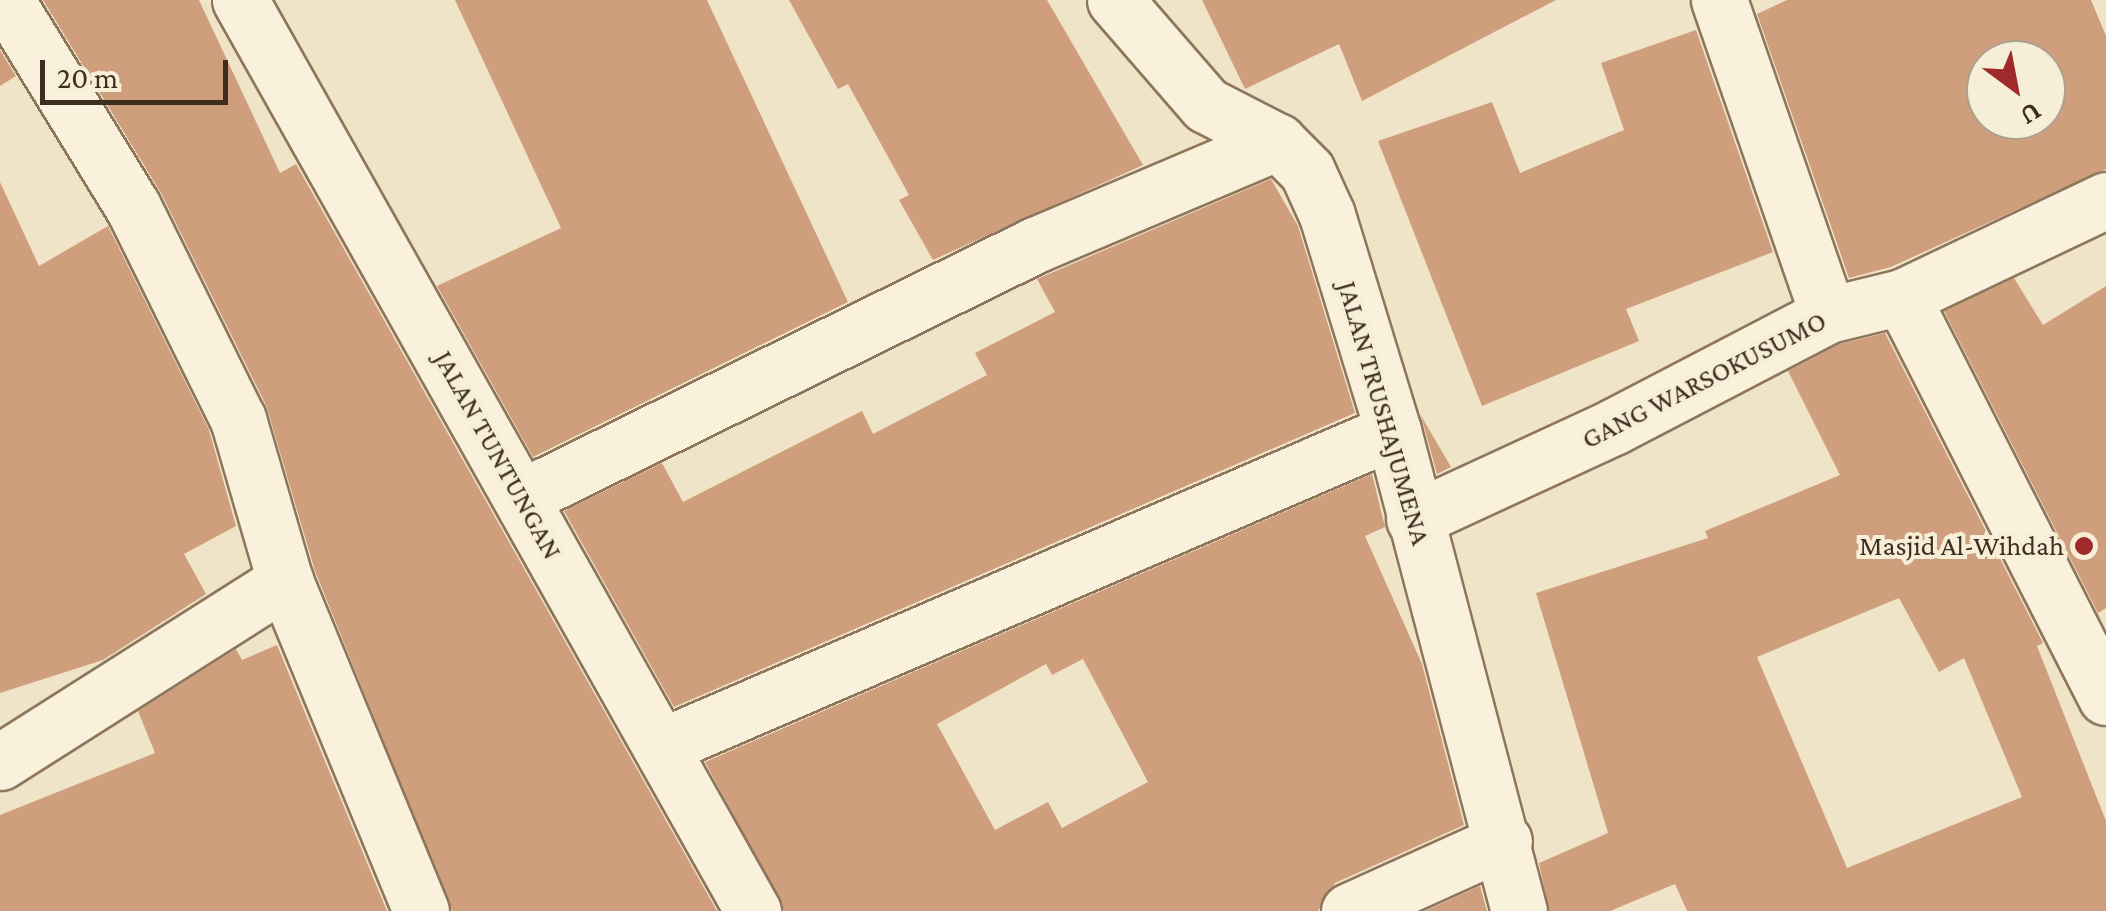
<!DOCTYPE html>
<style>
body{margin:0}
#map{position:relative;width:2106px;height:911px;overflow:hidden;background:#f0e4c8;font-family:"Crimson Pro",serif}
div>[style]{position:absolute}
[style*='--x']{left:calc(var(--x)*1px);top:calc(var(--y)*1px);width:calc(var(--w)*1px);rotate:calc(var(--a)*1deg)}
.building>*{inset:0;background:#cf9f7d}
.roads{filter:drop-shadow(2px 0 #8d765c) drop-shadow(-2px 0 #8d765c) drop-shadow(0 2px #8d765c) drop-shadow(0 -2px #8d765c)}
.minor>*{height:55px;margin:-27.5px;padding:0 27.5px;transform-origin:27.5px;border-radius:27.5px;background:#faf1dc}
.dots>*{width:28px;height:28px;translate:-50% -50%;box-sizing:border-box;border:5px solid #f7eed8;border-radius:50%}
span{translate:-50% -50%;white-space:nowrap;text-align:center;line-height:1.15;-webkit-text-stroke:8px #f7eed8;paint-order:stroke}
.street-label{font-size:28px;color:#3d2e20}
.poi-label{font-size:28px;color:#3d2e20}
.right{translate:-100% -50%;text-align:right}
.north{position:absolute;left:1966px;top:40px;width:100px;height:100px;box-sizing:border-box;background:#f7eed8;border:2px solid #ada18e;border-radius:50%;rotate:148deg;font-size:28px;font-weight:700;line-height:40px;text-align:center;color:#3d2e20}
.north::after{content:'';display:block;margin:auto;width:35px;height:45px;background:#9e2a2b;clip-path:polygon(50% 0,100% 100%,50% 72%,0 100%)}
.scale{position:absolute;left:40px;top:60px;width:188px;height:45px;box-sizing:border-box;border:5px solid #3d2e20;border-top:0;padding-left:12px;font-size:30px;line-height:35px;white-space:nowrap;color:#3d2e20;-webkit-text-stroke:8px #f7eed8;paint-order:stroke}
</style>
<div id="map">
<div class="building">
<i style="clip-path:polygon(43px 0,199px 0,280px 173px,296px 164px,717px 911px,452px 911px,315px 571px,266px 405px,161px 193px)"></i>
<i style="clip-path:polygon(455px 0,707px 0,848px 302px,533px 457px,437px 286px,561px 228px)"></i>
<i style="clip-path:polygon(789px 0,1047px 0,1143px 165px,933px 260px,899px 200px,909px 195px,848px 84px,838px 89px)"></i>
<i style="clip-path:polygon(1202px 0,1556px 0,1362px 101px,1339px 44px,1245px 89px)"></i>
<i style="clip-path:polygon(evenodd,1787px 0,2091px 0,2106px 36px,2106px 169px,1891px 267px,1849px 278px,1757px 14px,1787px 0,1986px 60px,2046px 60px,2046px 120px,1986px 120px,1986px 60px)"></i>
<i style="clip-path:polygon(1696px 30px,1773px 252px,1626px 309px,1639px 341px,1482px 406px,1378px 141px,1492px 102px,1520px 173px,1624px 130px,1601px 63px)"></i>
<i style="clip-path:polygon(0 50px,16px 76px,0 86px)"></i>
<i style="clip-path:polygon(1271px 179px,1298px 226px,1355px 413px,674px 707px,564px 511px,662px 463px,683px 502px,862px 411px,873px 434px,987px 375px,975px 353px,1055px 312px,1037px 279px)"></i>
<i style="clip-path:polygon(0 182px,39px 266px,108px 226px,209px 430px,236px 526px,184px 554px,206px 594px,103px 660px,0 693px)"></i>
<i style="clip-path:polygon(2014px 278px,2043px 325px,2106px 286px,2106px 608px,2098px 613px,1944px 311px)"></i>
<i style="clip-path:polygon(evenodd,1885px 333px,2043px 643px,2037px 646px,2106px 821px,2106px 911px,1687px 911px,1675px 884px,1610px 911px,1549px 911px,1539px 863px,1608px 833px,1536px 593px,1708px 538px,1705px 531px,1840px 475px,1788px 371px,1839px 344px,1885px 333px,1899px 598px,1939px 672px,1964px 658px,2022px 797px,1847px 868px,1757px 657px,1899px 598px)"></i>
<i style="clip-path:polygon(1420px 414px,1451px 467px,1437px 474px,1423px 423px)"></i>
<i style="clip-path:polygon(evenodd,1372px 474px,1385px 527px,1365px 536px,1422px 664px,1464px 825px,1335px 883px,1318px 911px,784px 911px,705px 762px,1372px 474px,1083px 659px,1148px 782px,1062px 828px,1048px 802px,995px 830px,937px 724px,1046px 664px,1052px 675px,1083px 659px)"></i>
<i style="clip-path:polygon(277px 645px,387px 911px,0 911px,0 815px,155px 753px,138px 711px,236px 649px,242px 660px)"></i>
<i style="clip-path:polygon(1480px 886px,1487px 911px,1425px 911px)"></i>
</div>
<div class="roads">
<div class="minor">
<i style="--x:6;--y:0;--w:243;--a:58.5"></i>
<i style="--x:133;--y:207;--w:237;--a:63.7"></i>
<i style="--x:238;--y:419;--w:169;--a:73.8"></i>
<i style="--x:285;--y:581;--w:357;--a:67.6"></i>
<i style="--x:240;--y:0;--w:1046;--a:60.62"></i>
<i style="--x:1115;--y:0;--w:139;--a:49.1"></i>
<i style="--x:1206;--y:105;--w:81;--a:27.2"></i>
<i style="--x:1278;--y:142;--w:41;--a:45"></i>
<i style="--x:1307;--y:171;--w:48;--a:65.6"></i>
<i style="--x:1327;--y:215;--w:226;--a:73"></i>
<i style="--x:1393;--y:431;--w:496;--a:75.3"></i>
<i style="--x:1719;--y:0;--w:333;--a:70.9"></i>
<i style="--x:1902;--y:297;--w:449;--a:63"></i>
<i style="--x:522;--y:497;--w:572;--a:-26.16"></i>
<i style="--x:1035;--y:245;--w:264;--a:-23"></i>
<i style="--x:1414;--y:519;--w:219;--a:-24.8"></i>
<i style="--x:1613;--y:427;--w:242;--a:-27.5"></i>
<i style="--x:1828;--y:315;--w:76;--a:-13.7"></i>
<i style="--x:1902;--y:297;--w:226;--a:-25.4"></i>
<i style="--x:662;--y:746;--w:796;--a:-23.31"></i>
<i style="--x:0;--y:762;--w:338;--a:-32.4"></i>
<i style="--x:1349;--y:911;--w:170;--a:-24.3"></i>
</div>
</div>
<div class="dots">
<i style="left:2084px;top:546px;background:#9e2a2b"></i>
</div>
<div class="street-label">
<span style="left:1704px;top:380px;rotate:-27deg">GANG WARSOKUSUMO</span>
<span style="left:1384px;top:413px;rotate:74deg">JALAN TRUSHAJUMENA</span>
<span style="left:498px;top:455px;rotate:61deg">JALAN TUNTUNGAN</span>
</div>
<div class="poi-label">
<span class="right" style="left:2064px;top:546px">Masjid Al-Wihdah</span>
</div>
<div class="north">U</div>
<div class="scale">20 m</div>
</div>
